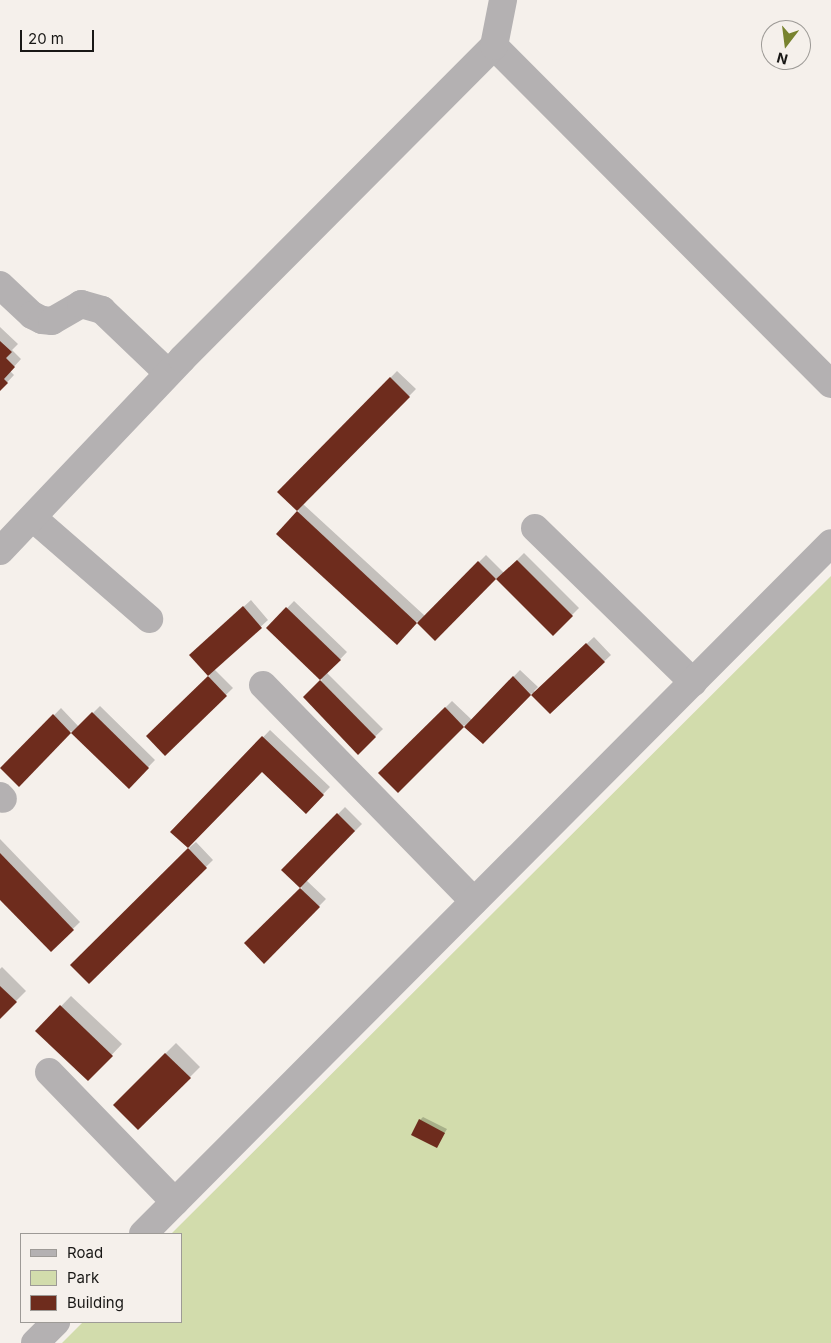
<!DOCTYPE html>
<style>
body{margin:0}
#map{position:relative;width:831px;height:1343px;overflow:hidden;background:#f5f0eb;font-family:Inter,sans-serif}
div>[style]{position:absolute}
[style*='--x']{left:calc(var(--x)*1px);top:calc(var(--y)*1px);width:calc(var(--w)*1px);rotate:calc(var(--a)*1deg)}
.green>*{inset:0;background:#d2dcac}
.shadow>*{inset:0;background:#0003}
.building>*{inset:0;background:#6e2c1d}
.minor>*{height:28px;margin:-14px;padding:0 14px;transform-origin:14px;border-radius:14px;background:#b4b1b2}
span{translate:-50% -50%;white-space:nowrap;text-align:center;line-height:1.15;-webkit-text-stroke:5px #f5f0eb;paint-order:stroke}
.legend{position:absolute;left:20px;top:1233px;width:162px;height:90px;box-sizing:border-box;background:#f5f0eb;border:1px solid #9d9a96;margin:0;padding:6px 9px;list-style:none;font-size:15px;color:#191816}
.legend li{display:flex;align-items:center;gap:10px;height:25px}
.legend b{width:25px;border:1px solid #9d9a96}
.north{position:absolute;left:761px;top:20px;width:50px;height:50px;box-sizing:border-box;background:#f5f0eb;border:1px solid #9d9a96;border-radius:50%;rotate:195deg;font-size:14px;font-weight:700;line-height:20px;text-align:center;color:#191816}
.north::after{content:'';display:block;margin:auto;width:18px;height:22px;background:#78832f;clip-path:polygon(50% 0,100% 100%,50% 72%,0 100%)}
.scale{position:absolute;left:20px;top:30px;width:74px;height:22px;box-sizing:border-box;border:2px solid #191816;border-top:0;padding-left:6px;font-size:15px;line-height:18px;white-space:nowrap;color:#191816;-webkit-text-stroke:4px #f5f0eb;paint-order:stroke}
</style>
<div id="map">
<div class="green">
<i style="clip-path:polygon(831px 576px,831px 1343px,62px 1343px,83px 1322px,181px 1322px,181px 1234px,171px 1234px)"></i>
</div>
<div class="shadow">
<i style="clip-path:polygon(0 327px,18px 344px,12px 350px,21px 359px,10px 371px,14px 375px,0 390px)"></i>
<i style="clip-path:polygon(397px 371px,416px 389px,303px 504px,425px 616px,486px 555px,504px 573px,524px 553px,579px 608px,553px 634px,496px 578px,435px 639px,417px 621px,404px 636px,278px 534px,299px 511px,279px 492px)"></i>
<i style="clip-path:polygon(251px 600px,268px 620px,214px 669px,233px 688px,165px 754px,148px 736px,210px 676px,191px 655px)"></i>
<i style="clip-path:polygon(294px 601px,347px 652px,327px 673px,383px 729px,358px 753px,304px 697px,322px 680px,268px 628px)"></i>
<i style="clip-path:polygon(594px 637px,611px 655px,550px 712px,532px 693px,483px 743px,464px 725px,398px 791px,380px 773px,452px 701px,472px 720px,520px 670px,538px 687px,534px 691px,535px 692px)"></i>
<i style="clip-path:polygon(100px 706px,155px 760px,129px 787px,71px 731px,19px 786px,2px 769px,61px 708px,79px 727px)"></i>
<i style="clip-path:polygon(270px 730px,330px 787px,306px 812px,262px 770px,189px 846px,190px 847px,196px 842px,213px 860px,89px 982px,72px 965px,190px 848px,172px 832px)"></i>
<i style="clip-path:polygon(345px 807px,362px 824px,306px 880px,326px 899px,264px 962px,246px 943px,302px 888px,283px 870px)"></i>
<i style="clip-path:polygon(0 839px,80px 922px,51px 950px,0 898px)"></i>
<i style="clip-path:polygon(2px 967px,26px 991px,0 1017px,0 969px)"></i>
<i style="clip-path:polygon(71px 996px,122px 1044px,88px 1080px,37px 1031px)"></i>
<i style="clip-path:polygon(176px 1043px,200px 1067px,138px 1129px,114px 1105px)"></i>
<i style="clip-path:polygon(423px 1117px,447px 1129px,436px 1147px,420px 1120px)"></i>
</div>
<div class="building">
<i style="clip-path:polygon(0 341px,12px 352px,6px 358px,15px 367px,4px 379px,8px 383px,0 391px)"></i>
<i style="clip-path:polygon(390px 377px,410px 397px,297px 511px,277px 492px)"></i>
<i style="clip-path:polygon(297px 511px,417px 623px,397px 645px,276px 534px)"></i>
<i style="clip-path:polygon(517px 560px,573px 616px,553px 636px,496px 579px)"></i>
<i style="clip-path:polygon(478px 561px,496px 579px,435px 641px,417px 623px)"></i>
<i style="clip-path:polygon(243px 606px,262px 628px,208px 676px,189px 655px)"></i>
<i style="clip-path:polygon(286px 607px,341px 660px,320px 680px,266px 628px)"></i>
<i style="clip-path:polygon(586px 643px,605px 662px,550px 714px,531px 695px,483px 744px,464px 727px,513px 676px,531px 695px)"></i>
<i style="clip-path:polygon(208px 676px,227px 696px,165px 756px,146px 736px)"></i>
<i style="clip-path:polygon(320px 680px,376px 737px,358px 755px,303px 697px)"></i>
<i style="clip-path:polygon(445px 707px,464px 727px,398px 793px,378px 773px)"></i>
<i style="clip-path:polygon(92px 712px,149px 768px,129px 789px,71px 733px)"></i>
<i style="clip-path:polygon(53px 714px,71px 733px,19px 787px,0 768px)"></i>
<i style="clip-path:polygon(262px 736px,324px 795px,306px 814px,262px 772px,188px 848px,170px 832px)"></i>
<i style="clip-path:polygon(337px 813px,355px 831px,300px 888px,281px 870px)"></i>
<i style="clip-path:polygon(188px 848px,207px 868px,89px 984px,70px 965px)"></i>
<i style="clip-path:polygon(0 853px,74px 930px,51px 952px,0 900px)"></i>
<i style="clip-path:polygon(300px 888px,320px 907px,264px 964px,244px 943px)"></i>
<i style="clip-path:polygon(0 986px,17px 1002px,0 1019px)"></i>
<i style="clip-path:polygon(60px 1005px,113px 1056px,88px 1081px,35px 1031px)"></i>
<i style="clip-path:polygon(165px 1053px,191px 1078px,138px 1130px,113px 1105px)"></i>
<i style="clip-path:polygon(419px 1119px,445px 1133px,437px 1148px,411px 1135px)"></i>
</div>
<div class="minor">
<i style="--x:494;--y:46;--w:477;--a:45.1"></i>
<i style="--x:0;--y:285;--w:44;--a:43.2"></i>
<i style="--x:32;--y:315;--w:11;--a:27"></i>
<i style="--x:42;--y:320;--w:10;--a:6"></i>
<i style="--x:52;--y:321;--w:34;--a:-30"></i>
<i style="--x:81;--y:304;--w:22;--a:16"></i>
<i style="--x:102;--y:310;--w:91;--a:43.7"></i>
<i style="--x:33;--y:518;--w:154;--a:41"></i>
<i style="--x:535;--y:528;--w:221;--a:44.3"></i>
<i style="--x:0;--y:551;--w:265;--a:-46.5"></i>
<i style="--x:182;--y:359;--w:442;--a:-45.1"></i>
<i style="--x:494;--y:46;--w:47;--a:-78.9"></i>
<i style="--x:263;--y:685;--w:302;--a:45.7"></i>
<i style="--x:0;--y:796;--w:4;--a:45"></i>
<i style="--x:49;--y:1072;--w:181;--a:45.9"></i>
<i style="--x:143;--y:1234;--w:975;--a:-45.12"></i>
<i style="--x:35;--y:1343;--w:30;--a:-45"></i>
</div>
<ul class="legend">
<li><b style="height:6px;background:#b4b1b2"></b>Road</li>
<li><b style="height:14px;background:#d2dcac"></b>Park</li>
<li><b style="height:14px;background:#6e2c1d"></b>Building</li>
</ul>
<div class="north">N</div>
<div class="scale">20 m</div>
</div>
